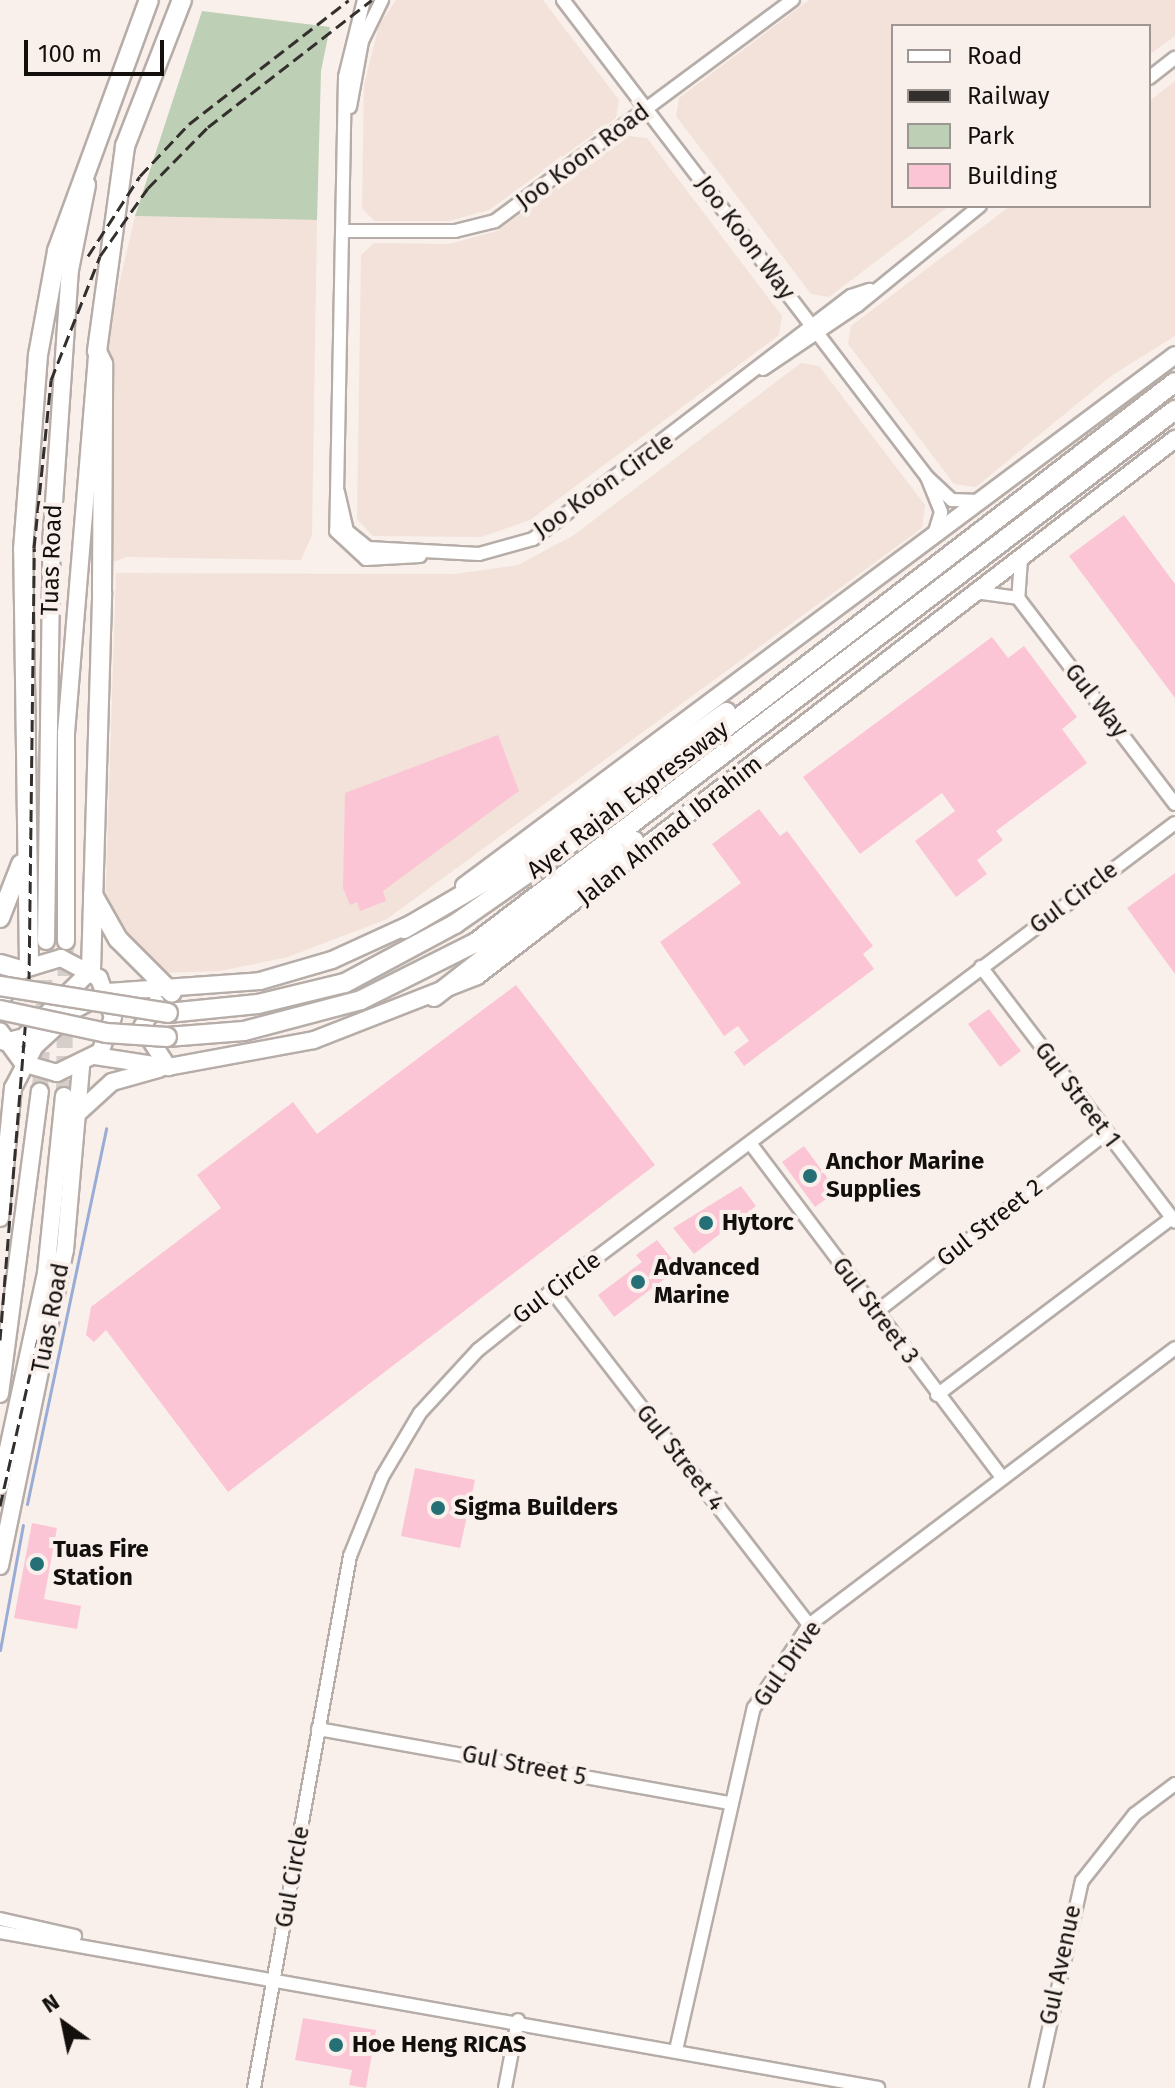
<!DOCTYPE html>
<style>
body{margin:0}
#map{position:relative;width:1175px;height:2088px;overflow:hidden;background:#f9f0eb;font-family:"Fira Sans",sans-serif}
div>[style]{position:absolute}
[style*='--x']{left:calc(var(--x)*1px);top:calc(var(--y)*1px);width:calc(var(--w)*1px);rotate:calc(var(--a)*1deg)}
.built>*{inset:0;background:#f3e2d9}
.green>*{inset:0;background:#bdcfb4}
.stream>*{height:3px;margin:-1.5px;padding:0 1.5px;transform-origin:1.5px;border-radius:1.5px;background:#98acd6}
.building>*{inset:0;background:#fbc5d6}
.major-tunnel>*{height:16px;margin-top:-8px;transform-origin:0;background:repeating-linear-gradient(90deg,#d6ceca 0 16px,transparent 0 24px)}
.roads{filter:drop-shadow(2px 0 #b6ada8) drop-shadow(-2px 0 #b6ada8) drop-shadow(0 2px #b6ada8) drop-shadow(0 -2px #b6ada8)}
.minor>*{height:12px;margin:-6px;padding:0 6px;transform-origin:6px;border-radius:6px;background:#fff}
.major>*{height:16px;margin:-8px;padding:0 8px;transform-origin:8px;border-radius:8px;background:#fff}
.highway>*{height:18px;margin:-9px;padding:0 9px;transform-origin:9px;border-radius:9px;background:#fff}
.rail>*{height:3px;margin-top:-1.5px;transform-origin:0;background:repeating-linear-gradient(90deg,#332f2d 0 12px,transparent 0 18px)}
.bridges{filter:drop-shadow(2px 0 #b6ada8) drop-shadow(-2px 0 #b6ada8) drop-shadow(0 2px #b6ada8) drop-shadow(0 -2px #b6ada8)}
.highway-bridge>*{height:18px;margin:-9px;padding:0 9px;transform-origin:9px;border-radius:9px;background:#fff}
.dots>*{width:22px;height:22px;translate:-50% -50%;box-sizing:border-box;border:4px solid #f9f0eb;border-radius:50%}
span{translate:-50% -50%;white-space:nowrap;text-align:center;line-height:1.15;-webkit-text-stroke:8px #f9f0eb;paint-order:stroke}
.street-label{font-size:24px;color:#120f0d}
.poi-label{font-size:24px;color:#120f0d;font-weight:700}
.left{translate:0 -50%;text-align:left}
.legend{position:absolute;left:891px;top:24px;width:260px;height:184px;box-sizing:border-box;background:#f9f0eb;border:2px solid #9d9692;margin:0;padding:10px 14px;list-style:none;font-size:24px;color:#120f0d}
.legend li{display:flex;align-items:center;gap:16px;height:40px}
.legend b{width:40px;border:2px solid #9d9692}
.north{position:absolute;left:24px;top:1984px;width:80px;height:80px;-webkit-text-stroke:6px #f9f0eb;paint-order:stroke;rotate:327deg;font-size:22px;font-weight:700;line-height:32px;text-align:center;color:#120f0d}
.north::after{content:'';display:block;margin:auto;width:28px;height:36px;background:#120f0d;clip-path:polygon(50% 0,100% 100%,50% 72%,0 100%)}
.scale{position:absolute;left:24px;top:40px;width:140px;height:36px;box-sizing:border-box;border:4px solid #120f0d;border-top:0;padding-left:10px;font-size:24px;line-height:28px;white-space:nowrap;color:#120f0d;-webkit-text-stroke:6px #f9f0eb;paint-order:stroke}
</style>
<div id="map">
<div class="built">
<i style="clip-path:polygon(396px 0,543px 0,619px 100px,616px 118px,489px 210px,449px 221px,374px 221px,362px 208px,364px 85px,379px 25px)"></i>
<i style="clip-path:polygon(809px 0,1175px 0,1175px 36px,1149px 55px,1149px 26px,893px 26px,893px 206px,949px 206px,829px 297px,811px 294px,676px 116px,679px 98px)"></i>
<i style="clip-path:polygon(1175px 81px,1175px 336px,1111px 376px,976px 487px,954px 484px,848px 344px,851px 326px,1010px 206px,1149px 206px,1149px 101px)"></i>
<i style="clip-path:polygon(629px 136px,647px 138px,782px 316px,779px 335px,530px 520px,481px 537px,373px 536px,357px 519px,361px 255px,374px 243px,449px 244px,497px 231px)"></i>
<i style="clip-path:polygon(135px 216px,317px 220px,312px 535px,301px 560px,127px 557px,110px 563px,109px 328px)"></i>
<i style="clip-path:polygon(801px 363px,819px 366px,925px 505px,922px 528px,387px 919px,288px 957px,221px 971px,157px 973px,105px 913px,116px 573px,455px 574px,518px 565px,574px 535px)"></i>
</div>
<div class="green">
<i style="clip-path:polygon(202px 11px,330px 27px,321px 71px,317px 220px,135px 216px)"></i>
</div>
<div class="stream">
<i style="--x:27;--y:1504;--w:384;--a:-78.1"></i>
<i style="--x:0;--y:1650;--w:127;--a:-79.6"></i>
</div>
<div class="building">
<i style="clip-path:polygon(1124px 515px,1175px 584px,1175px 698px,1069px 556px)"></i>
<i style="clip-path:polygon(992px 637px,1008px 658px,1024px 646px,1077px 717px,1062px 729px,1087px 763px,996px 831px,1003px 840px,977px 860px,987px 874px,956px 897px,915px 841px,955px 811px,942px 793px,860px 854px,803px 777px)"></i>
<i style="clip-path:polygon(498px 735px,519px 791px,383px 891px,386px 901px,360px 911px,357px 902px,350px 905px,343px 888px,345px 793px)"></i>
<i style="clip-path:polygon(759px 809px,780px 836px,787px 831px,873px 946px,863px 954px,874px 969px,744px 1066px,734px 1052px,749px 1041px,738px 1026px,724px 1036px,660px 942px,741px 883px,712px 844px)"></i>
<i style="clip-path:polygon(1175px 873px,1175px 974px,1127px 908px)"></i>
<i style="clip-path:polygon(516px 985px,655px 1165px,228px 1492px,106px 1330px,94px 1342px,86px 1335px,91px 1307px,221px 1208px,197px 1175px,293px 1102px,317px 1134px)"></i>
<i style="clip-path:polygon(989px 1009px,1021px 1051px,1000px 1067px,968px 1024px)"></i>
<i style="clip-path:polygon(804px 1146px,837px 1191px,815px 1207px,782px 1162px)"></i>
<i style="clip-path:polygon(741px 1186px,756px 1206px,694px 1254px,673px 1228px)"></i>
<i style="clip-path:polygon(657px 1240px,679px 1268px,614px 1317px,598px 1295px,642px 1262px,636px 1255px)"></i>
<i style="clip-path:polygon(415px 1468px,475px 1480px,460px 1548px,401px 1536px)"></i>
<i style="clip-path:polygon(32px 1523px,57px 1528px,44px 1599px,81px 1606px,77px 1629px,14px 1618px)"></i>
<i style="clip-path:polygon(303px 2018px,376px 2030px,366px 2088px,349px 2085px,352px 2070px,295px 2060px)"></i>
</div>
<div class="major-tunnel">
<i style="--x:40;--y:1092;--w:151;--a:-87.7"></i>
<i style="--x:64;--y:1096;--w:155;--a:-89.3"></i>
</div>
<div class="roads">
<div class="minor">
<i style="--x:364;--y:0;--w:79;--a:103.9"></i>
<i style="--x:345;--y:77;--w:454;--a:91.1"></i>
<i style="--x:336;--y:531;--w:41;--a:43"></i>
<i style="--x:366;--y:559;--w:54;--a:-3.2"></i>
<i style="--x:563;--y:0;--w:600;--a:52.65"></i>
<i style="--x:927;--y:477;--w:34;--a:43"></i>
<i style="--x:952;--y:500;--w:27;--a:2"></i>
<i style="--x:1149;--y:78;--w:33;--a:-38"></i>
<i style="--x:350;--y:107;--w:67;--a:-79.7"></i>
<i style="--x:362;--y:41;--w:46;--a:-64"></i>
<i style="--x:343;--y:231;--w:112;--a:0"></i>
<i style="--x:455;--y:231;--w:41;--a:-14"></i>
<i style="--x:495;--y:221;--w:371;--a:-36.6"></i>
<i style="--x:763;--y:369;--w:115;--a:-34"></i>
<i style="--x:858;--y:305;--w:157;--a:-39.1"></i>
<i style="--x:927;--y:477;--w:38;--a:68"></i>
<i style="--x:941;--y:512;--w:21;--a:107"></i>
<i style="--x:338;--y:492;--w:40;--a:77"></i>
<i style="--x:347;--y:531;--w:27;--a:39"></i>
<i style="--x:368;--y:548;--w:111;--a:3.1"></i>
<i style="--x:479;--y:554;--w:56;--a:-15.5"></i>
<i style="--x:533;--y:539;--w:400;--a:-37.4"></i>
<i style="--x:851;--y:296;--w:20;--a:-18"></i>
<i style="--x:1021;--y:559;--w:39;--a:94"></i>
<i style="--x:1018;--y:598;--w:259;--a:52.7"></i>
<i style="--x:975;--y:592;--w:43;--a:7.9"></i>
<i style="--x:981;--y:967;--w:320;--a:52.7"></i>
<i style="--x:750;--y:1143;--w:419;--a:53"></i>
<i style="--x:552;--y:1291;--w:421;--a:52.4"></i>
<i style="--x:875;--y:1313;--w:291;--a:-37.9"></i>
<i style="--x:937;--y:1395;--w:294;--a:-37"></i>
<i style="--x:318;--y:1729;--w:418;--a:10.2"></i>
<i style="--x:0;--y:1919;--w:77;--a:12.8"></i>
<i style="--x:0;--y:1932;--w:892;--a:10.07"></i>
<i style="--x:676;--y:2050;--w:351;--a:-77.2"></i>
<i style="--x:754;--y:1708;--w:100;--a:-56.5"></i>
<i style="--x:809;--y:1625;--w:459;--a:-37.1"></i>
<i style="--x:254;--y:2088;--w:541;--a:-79.77"></i>
<i style="--x:350;--y:1556;--w:85;--a:-67.9"></i>
<i style="--x:382;--y:1477;--w:74;--a:-59.3"></i>
<i style="--x:420;--y:1413;--w:86;--a:-47.4"></i>
<i style="--x:478;--y:1350;--w:95;--a:-38.6"></i>
<i style="--x:552;--y:1291;--w:779;--a:-36.91"></i>
<i style="--x:505;--y:2088;--w:69;--a:-79.2"></i>
<i style="--x:1036;--y:2088;--w:212;--a:-77.5"></i>
<i style="--x:1082;--y:1881;--w:85;--a:-51.7"></i>
<i style="--x:1135;--y:1814;--w:50;--a:-36.9"></i>
</div>
<div class="major">
<i style="--x:464;--y:886;--w:887;--a:-36.75"></i>
<i style="--x:46;--y:941;--w:409;--a:-89.2"></i>
<i style="--x:52;--y:532;--w:263;--a:-86.1"></i>
<i style="--x:70;--y:270;--w:87;--a:-78.7"></i>
<i style="--x:66;--y:941;--w:208;--a:-90"></i>
<i style="--x:66;--y:733;--w:382;--a:-85.3"></i>
<i style="--x:0;--y:1001;--w:37;--a:-56"></i>
<i style="--x:21;--y:970;--w:42;--a:-16.7"></i>
<i style="--x:61;--y:958;--w:43;--a:27.8"></i>
<i style="--x:99;--y:978;--w:41;--a:70.3"></i>
<i style="--x:113;--y:1017;--w:37;--a:110"></i>
<i style="--x:100;--y:1052;--w:48;--a:154"></i>
<i style="--x:57;--y:1073;--w:35;--a:-164"></i>
<i style="--x:23;--y:1063;--w:39;--a:-126"></i>
<i style="--x:156;--y:1003;--w:28;--a:120"></i>
<i style="--x:142;--y:1027;--w:48;--a:57"></i>
<i style="--x:4;--y:1042;--w:21;--a:-14"></i>
<i style="--x:24;--y:1037;--w:95;--a:-45"></i>
<i style="--x:95;--y:1056;--w:74;--a:8.6"></i>
<i style="--x:168;--y:1067;--w:148;--a:-10.5"></i>
<i style="--x:314;--y:1040;--w:175;--a:-21.4"></i>
<i style="--x:477;--y:976;--w:881;--a:-37.57"></i>
<i style="--x:78;--y:1113;--w:46;--a:-42.4"></i>
<i style="--x:112;--y:1082;--w:49;--a:-15.5"></i>
<i style="--x:0;--y:1218;--w:131;--a:-84.3"></i>
<i style="--x:13;--y:1088;--w:47;--a:-62.4"></i>
<i style="--x:35;--y:1046;--w:53;--a:-42.7"></i>
<i style="--x:74;--y:1010;--w:38;--a:-28"></i>
<i style="--x:108;--y:992;--w:152;--a:-4.1"></i>
<i style="--x:260;--y:981;--w:75;--a:-16.3"></i>
<i style="--x:332;--y:960;--w:89;--a:-24.6"></i>
<i style="--x:0;--y:1394;--w:305;--a:-82.5"></i>
<i style="--x:0;--y:1486;--w:218;--a:-77.8"></i>
<i style="--x:46;--y:1273;--w:178;--a:-84.2"></i>
<i style="--x:0;--y:1566;--w:323;--a:-78.4"></i>
<i style="--x:65;--y:1250;--w:184;--a:-85"></i>
</div>
<div class="highway">
<i style="--x:93;--y:895;--w:51;--a:60.4"></i>
<i style="--x:118;--y:939;--w:76;--a:45"></i>
<i style="--x:0;--y:918;--w:58;--a:-68.7"></i>
<i style="--x:404;--y:929;--w:101;--a:-30.4"></i>
<i style="--x:491;--y:878;--w:288;--a:-35.2"></i>
<i style="--x:0;--y:964;--w:22;--a:16"></i>
<i style="--x:29;--y:965;--w:415;--a:-90.8"></i>
<i style="--x:23;--y:550;--w:196;--a:-85.6"></i>
<i style="--x:38;--y:355;--w:106;--a:-79.6"></i>
<i style="--x:57;--y:251;--w:267;--a:-69.9"></i>
<i style="--x:91;--y:970;--w:378;--a:-88.3"></i>
<i style="--x:102;--y:592;--w:228;--a:-89.7"></i>
<i style="--x:103;--y:364;--w:14;--a:-115"></i>
<i style="--x:97;--y:351;--w:207;--a:-82.2"></i>
<i style="--x:125;--y:146;--w:157;--a:-68.7"></i>
<i style="--x:434;--y:997;--w:254;--a:-38"></i>
<i style="--x:168;--y:1013;--w:90;--a:-5.7"></i>
<i style="--x:258;--y:1004;--w:89;--a:-13.6"></i>
<i style="--x:345;--y:983;--w:125;--a:-28.2"></i>
<i style="--x:455;--y:924;--w:201;--a:-34.9"></i>
<i style="--x:620;--y:809;--w:700;--a:-37.57"></i>
<i style="--x:167;--y:1037;--w:77;--a:-4.5"></i>
<i style="--x:244;--y:1031;--w:121;--a:-14.8"></i>
<i style="--x:361;--y:1000;--w:127;--a:-26.6"></i>
<i style="--x:475;--y:943;--w:880;--a:-37.29"></i>
</div>
</div>
<div class="rail">
<i style="--x:88;--y:256;--w:95;--a:-57"></i>
<i style="--x:140;--y:176;--w:71;--a:-46.7"></i>
<i style="--x:189;--y:124;--w:202;--a:-37.8"></i>
<i style="--x:0;--y:1340;--w:358;--a:-85.4"></i>
<i style="--x:29;--y:983;--w:435;--a:-89.3"></i>
<i style="--x:34;--y:548;--w:169;--a:-84.2"></i>
<i style="--x:51;--y:380;--w:133;--a:-68.4"></i>
<i style="--x:100;--y:256;--w:83;--a:-54.8"></i>
<i style="--x:148;--y:188;--w:86;--a:-45.5"></i>
<i style="--x:208;--y:127;--w:207;--a:-37.8"></i>
<i style="--x:0;--y:1506;--w:171;--a:-77.2"></i>
</div>
<div class="bridges">
<div class="highway-bridge">
<i style="--x:0;--y:986;--w:170;--a:9.1"></i>
<i style="--x:0;--y:1010;--w:108;--a:12.2"></i>
<i style="--x:106;--y:1033;--w:61;--a:3.8"></i>
</div>
</div>
<div class="dots">
<i style="left:810px;top:1176px;background:#257076"></i>
<i style="left:706px;top:1223px;background:#257076"></i>
<i style="left:638px;top:1282px;background:#257076"></i>
<i style="left:438px;top:1508px;background:#257076"></i>
<i style="left:37px;top:1564px;background:#257076"></i>
<i style="left:336px;top:2045px;background:#257076"></i>
</div>
<div class="street-label">
<span style="left:583px;top:157px;rotate:-37deg">Joo Koon Road</span>
<span style="left:745px;top:238px;rotate:53deg">Joo Koon Way</span>
<span style="left:604px;top:486px;rotate:-35deg">Joo Koon Circle</span>
<span style="left:52px;top:560px;rotate:-88deg">Tuas Road</span>
<span style="left:1096px;top:701px;rotate:52deg">Gul Way</span>
<span style="left:628px;top:800px;rotate:-37deg">Ayer Rajah Expressway</span>
<span style="left:670px;top:831px;rotate:-38deg">Jalan Ahmad Ibrahim</span>
<span style="left:1074px;top:898px;rotate:-37deg">Gul Circle</span>
<span style="left:1077px;top:1095px;rotate:53deg">Gul Street 1</span>
<span style="left:990px;top:1223px;rotate:-38deg">Gul Street 2</span>
<span style="left:557px;top:1288px;rotate:-37deg">Gul Circle</span>
<span style="left:875px;top:1311px;rotate:53deg">Gul Street 3</span>
<span style="left:51px;top:1318px;rotate:-79deg">Tuas Road</span>
<span style="left:680px;top:1458px;rotate:52deg">Gul Street 4</span>
<span style="left:788px;top:1664px;rotate:-55deg">Gul Drive</span>
<span style="left:524px;top:1766px;rotate:11deg">Gul Street 5</span>
<span style="left:293px;top:1877px;rotate:-80deg">Gul Circle</span>
<span style="left:1061px;top:1965px;rotate:-78deg">Gul Avenue</span>
</div>
<div class="poi-label">
<span class="left" style="left:826px;top:1176px">Anchor Marine<br>Supplies</span>
<span class="left" style="left:722px;top:1223px">Hytorc</span>
<span class="left" style="left:654px;top:1282px">Advanced<br>Marine</span>
<span class="left" style="left:454px;top:1508px">Sigma Builders</span>
<span class="left" style="left:53px;top:1564px">Tuas Fire<br>Station</span>
<span class="left" style="left:352px;top:2045px">Hoe Heng RICAS</span>
</div>
<ul class="legend">
<li><b style="height:10px;background:#fff"></b>Road</li>
<li><b style="height:10px;background:#332f2d"></b>Railway</li>
<li><b style="height:22px;background:#bdcfb4"></b>Park</li>
<li><b style="height:22px;background:#fbc5d6"></b>Building</li>
</ul>
<div class="north">N</div>
<div class="scale">100 m</div>
</div>
